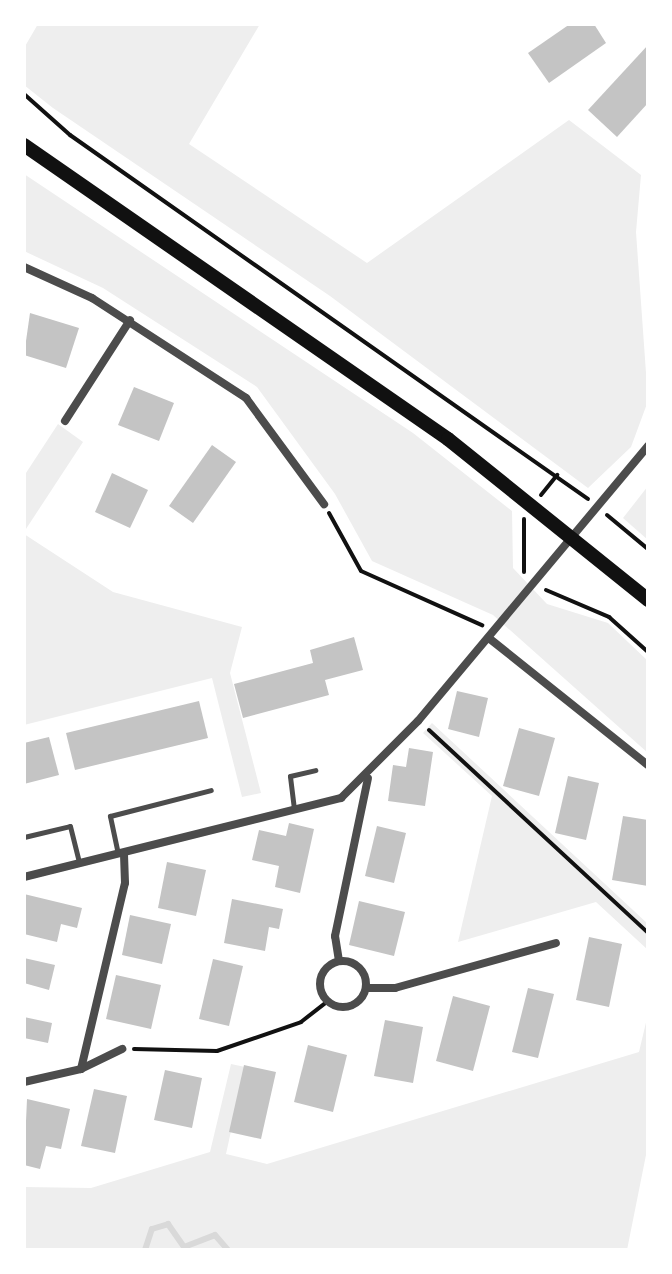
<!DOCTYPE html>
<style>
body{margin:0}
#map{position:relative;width:672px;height:1274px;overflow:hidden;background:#fff;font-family:"Source Serif 4",serif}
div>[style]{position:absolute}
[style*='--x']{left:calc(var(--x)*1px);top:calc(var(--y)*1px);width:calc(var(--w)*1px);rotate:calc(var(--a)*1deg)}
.green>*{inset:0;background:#eee}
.stream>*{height:6px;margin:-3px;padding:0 3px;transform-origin:3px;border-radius:3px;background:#d9d9d9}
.building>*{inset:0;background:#c4c4c4}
.path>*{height:4px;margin:-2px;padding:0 2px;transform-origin:2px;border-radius:2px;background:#111}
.service>*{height:5px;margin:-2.5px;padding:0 2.5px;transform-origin:2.5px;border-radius:2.5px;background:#4c4c4c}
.minor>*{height:8px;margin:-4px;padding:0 4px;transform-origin:4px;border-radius:4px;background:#4c4c4c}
.minor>.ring{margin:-4px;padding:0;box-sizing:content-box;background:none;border:8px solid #4c4c4c;border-radius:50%}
.secondary>*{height:14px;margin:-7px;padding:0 7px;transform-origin:7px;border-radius:7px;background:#111}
span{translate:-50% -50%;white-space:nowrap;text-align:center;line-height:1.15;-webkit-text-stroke:6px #fff;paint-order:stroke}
.frame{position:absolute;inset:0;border:26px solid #fff;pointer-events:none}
</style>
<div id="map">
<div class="green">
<i style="clip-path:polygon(38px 24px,260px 24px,189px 144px,367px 263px,569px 120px,641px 175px,636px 232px,648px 401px,631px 447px,588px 488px,330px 296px,53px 108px,24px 85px,24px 48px)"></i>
<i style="clip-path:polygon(24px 174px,413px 433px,512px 511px,513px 568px,547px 604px,608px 623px,648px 661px,648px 753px,493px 615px,372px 561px,335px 494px,257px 387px,103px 288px,24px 251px)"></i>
<i style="clip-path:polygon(58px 424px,83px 442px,24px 532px,24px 476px)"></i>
<i style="clip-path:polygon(648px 486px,648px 540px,623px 518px)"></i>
<i style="clip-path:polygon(24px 534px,113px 592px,242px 627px,230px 673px,261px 793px,242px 797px,212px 678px,24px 725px)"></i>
<i style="clip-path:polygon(432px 723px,648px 924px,648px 950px,596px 902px,458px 942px,492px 796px,423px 733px)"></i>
<i style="clip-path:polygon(648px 1014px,648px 1145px,627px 1250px,24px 1250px,24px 1187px,91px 1188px,210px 1152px,231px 1064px,245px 1067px,226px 1154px,267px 1164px,639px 1052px)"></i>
</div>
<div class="stream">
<i style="--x:145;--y:1250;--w:22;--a:-72"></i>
<i style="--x:152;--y:1229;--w:17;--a:-17"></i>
<i style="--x:168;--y:1224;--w:28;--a:55"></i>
<i style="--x:184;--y:1247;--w:33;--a:-21"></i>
<i style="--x:215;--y:1235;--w:20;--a:49"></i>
</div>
<div class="building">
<i style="clip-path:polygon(570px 24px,594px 24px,606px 43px,549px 83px,528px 53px)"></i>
<i style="clip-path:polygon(648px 45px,648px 103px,617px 137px,588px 110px)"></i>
<i style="clip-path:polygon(30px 313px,79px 328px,66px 368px,24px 355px)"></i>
<i style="clip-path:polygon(134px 387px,174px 403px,159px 441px,118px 425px)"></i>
<i style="clip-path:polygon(212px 445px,236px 462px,193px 523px,169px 506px)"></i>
<i style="clip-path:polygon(112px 473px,148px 490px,130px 528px,95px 512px)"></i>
<i style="clip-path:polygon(354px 637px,363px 670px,325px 680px,329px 695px,243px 718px,234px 684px,313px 663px,310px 650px)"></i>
<i style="clip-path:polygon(457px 691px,488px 698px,479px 737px,448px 729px)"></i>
<i style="clip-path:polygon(199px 701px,208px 738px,75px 770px,66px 733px)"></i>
<i style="clip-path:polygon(519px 728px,555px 738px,539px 796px,503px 786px)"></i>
<i style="clip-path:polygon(49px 737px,59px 775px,24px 784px,24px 743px)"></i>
<i style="clip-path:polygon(409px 748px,433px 752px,425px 806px,388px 801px,393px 765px,406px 767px)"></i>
<i style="clip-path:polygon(568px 776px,599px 783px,586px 840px,555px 833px)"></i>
<i style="clip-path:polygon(623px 816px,648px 820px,648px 886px,612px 880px)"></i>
<i style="clip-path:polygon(289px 823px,314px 829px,300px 893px,275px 887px,279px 866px,252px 860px,259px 830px,286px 836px)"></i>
<i style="clip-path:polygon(377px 826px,406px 833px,394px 883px,365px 876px)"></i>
<i style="clip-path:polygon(167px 862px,206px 870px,196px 916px,158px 908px)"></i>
<i style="clip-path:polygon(24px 894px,82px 908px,77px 928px,61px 924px,57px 942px,24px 934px)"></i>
<i style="clip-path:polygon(232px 899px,283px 909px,279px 929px,269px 927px,265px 951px,224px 943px)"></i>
<i style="clip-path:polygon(359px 901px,405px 912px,394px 956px,349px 945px)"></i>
<i style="clip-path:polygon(130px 915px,171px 924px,162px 964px,122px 955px)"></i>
<i style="clip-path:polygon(589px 937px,622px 944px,609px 1007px,576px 1000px)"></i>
<i style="clip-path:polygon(24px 958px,55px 965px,49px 990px,24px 983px)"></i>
<i style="clip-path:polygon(213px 959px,243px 966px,229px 1026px,199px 1019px)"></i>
<i style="clip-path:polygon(116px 975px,161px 985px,151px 1029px,106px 1019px)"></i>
<i style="clip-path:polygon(528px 988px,554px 994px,538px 1058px,512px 1052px)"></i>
<i style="clip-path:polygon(453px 996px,490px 1006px,473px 1071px,436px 1061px)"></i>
<i style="clip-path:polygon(24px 1017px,52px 1023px,48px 1043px,24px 1038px)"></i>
<i style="clip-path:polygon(385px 1020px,423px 1027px,413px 1083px,374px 1076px)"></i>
<i style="clip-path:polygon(308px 1045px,347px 1055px,333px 1112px,294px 1102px)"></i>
<i style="clip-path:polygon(244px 1065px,276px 1072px,261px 1139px,229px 1132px)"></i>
<i style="clip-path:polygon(165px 1070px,202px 1078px,192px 1128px,154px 1120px)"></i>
<i style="clip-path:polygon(94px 1089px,127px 1096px,115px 1153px,81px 1146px)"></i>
<i style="clip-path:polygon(27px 1099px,70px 1109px,61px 1149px,46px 1146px,40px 1169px,24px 1165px)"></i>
</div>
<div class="path">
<i style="--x:24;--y:94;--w:62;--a:41.7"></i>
<i style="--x:70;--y:135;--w:633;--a:35.1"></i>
<i style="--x:541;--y:495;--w:26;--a:-51"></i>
<i style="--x:329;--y:513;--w:66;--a:61.1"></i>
<i style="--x:361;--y:571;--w:133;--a:24.1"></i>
<i style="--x:607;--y:515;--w:53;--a:39.7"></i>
<i style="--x:524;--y:572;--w:53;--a:-90"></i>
<i style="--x:546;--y:590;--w:69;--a:23.2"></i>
<i style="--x:609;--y:617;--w:52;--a:41.9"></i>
<i style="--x:429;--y:730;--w:299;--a:42.8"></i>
<i style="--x:134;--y:1049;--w:83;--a:1.4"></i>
<i style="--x:217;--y:1051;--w:89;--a:-19"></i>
<i style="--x:301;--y:1022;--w:34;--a:-38"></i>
</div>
<div class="service">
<i style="--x:294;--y:809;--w:33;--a:-97"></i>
<i style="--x:290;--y:776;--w:26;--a:-13"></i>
<i style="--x:24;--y:837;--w:47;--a:-13.4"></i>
<i style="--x:70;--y:826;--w:38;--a:76"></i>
<i style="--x:118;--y:854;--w:39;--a:-102"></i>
<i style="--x:110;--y:816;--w:104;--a:-14.4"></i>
</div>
<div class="minor">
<i style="--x:24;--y:267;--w:75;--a:24.5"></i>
<i style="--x:92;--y:298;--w:184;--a:33"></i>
<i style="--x:246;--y:398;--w:132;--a:53.7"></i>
<i style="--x:65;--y:421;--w:120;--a:-57.2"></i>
<i style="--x:490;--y:639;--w:202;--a:38.6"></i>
<i style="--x:24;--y:877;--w:327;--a:-14"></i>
<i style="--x:341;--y:798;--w:109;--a:-45"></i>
<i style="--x:418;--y:721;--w:359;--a:-50.1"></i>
<i class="ring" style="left:320px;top:961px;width:38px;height:38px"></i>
<i style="--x:339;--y:961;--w:25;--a:-99"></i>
<i style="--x:335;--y:936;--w:161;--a:-78.2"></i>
<i style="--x:366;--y:988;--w:29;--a:0"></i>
<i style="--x:395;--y:988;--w:167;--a:-15.6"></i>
<i style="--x:81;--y:1069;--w:46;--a:-26"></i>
<i style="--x:24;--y:1082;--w:58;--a:-12.8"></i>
<i style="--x:81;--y:1069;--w:191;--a:-76.7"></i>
<i style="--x:125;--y:883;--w:30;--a:-92"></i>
</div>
<div class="secondary">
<i style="--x:24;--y:145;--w:516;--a:34.74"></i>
<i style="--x:448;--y:439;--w:257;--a:38.8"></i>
</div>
<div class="frame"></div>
</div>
